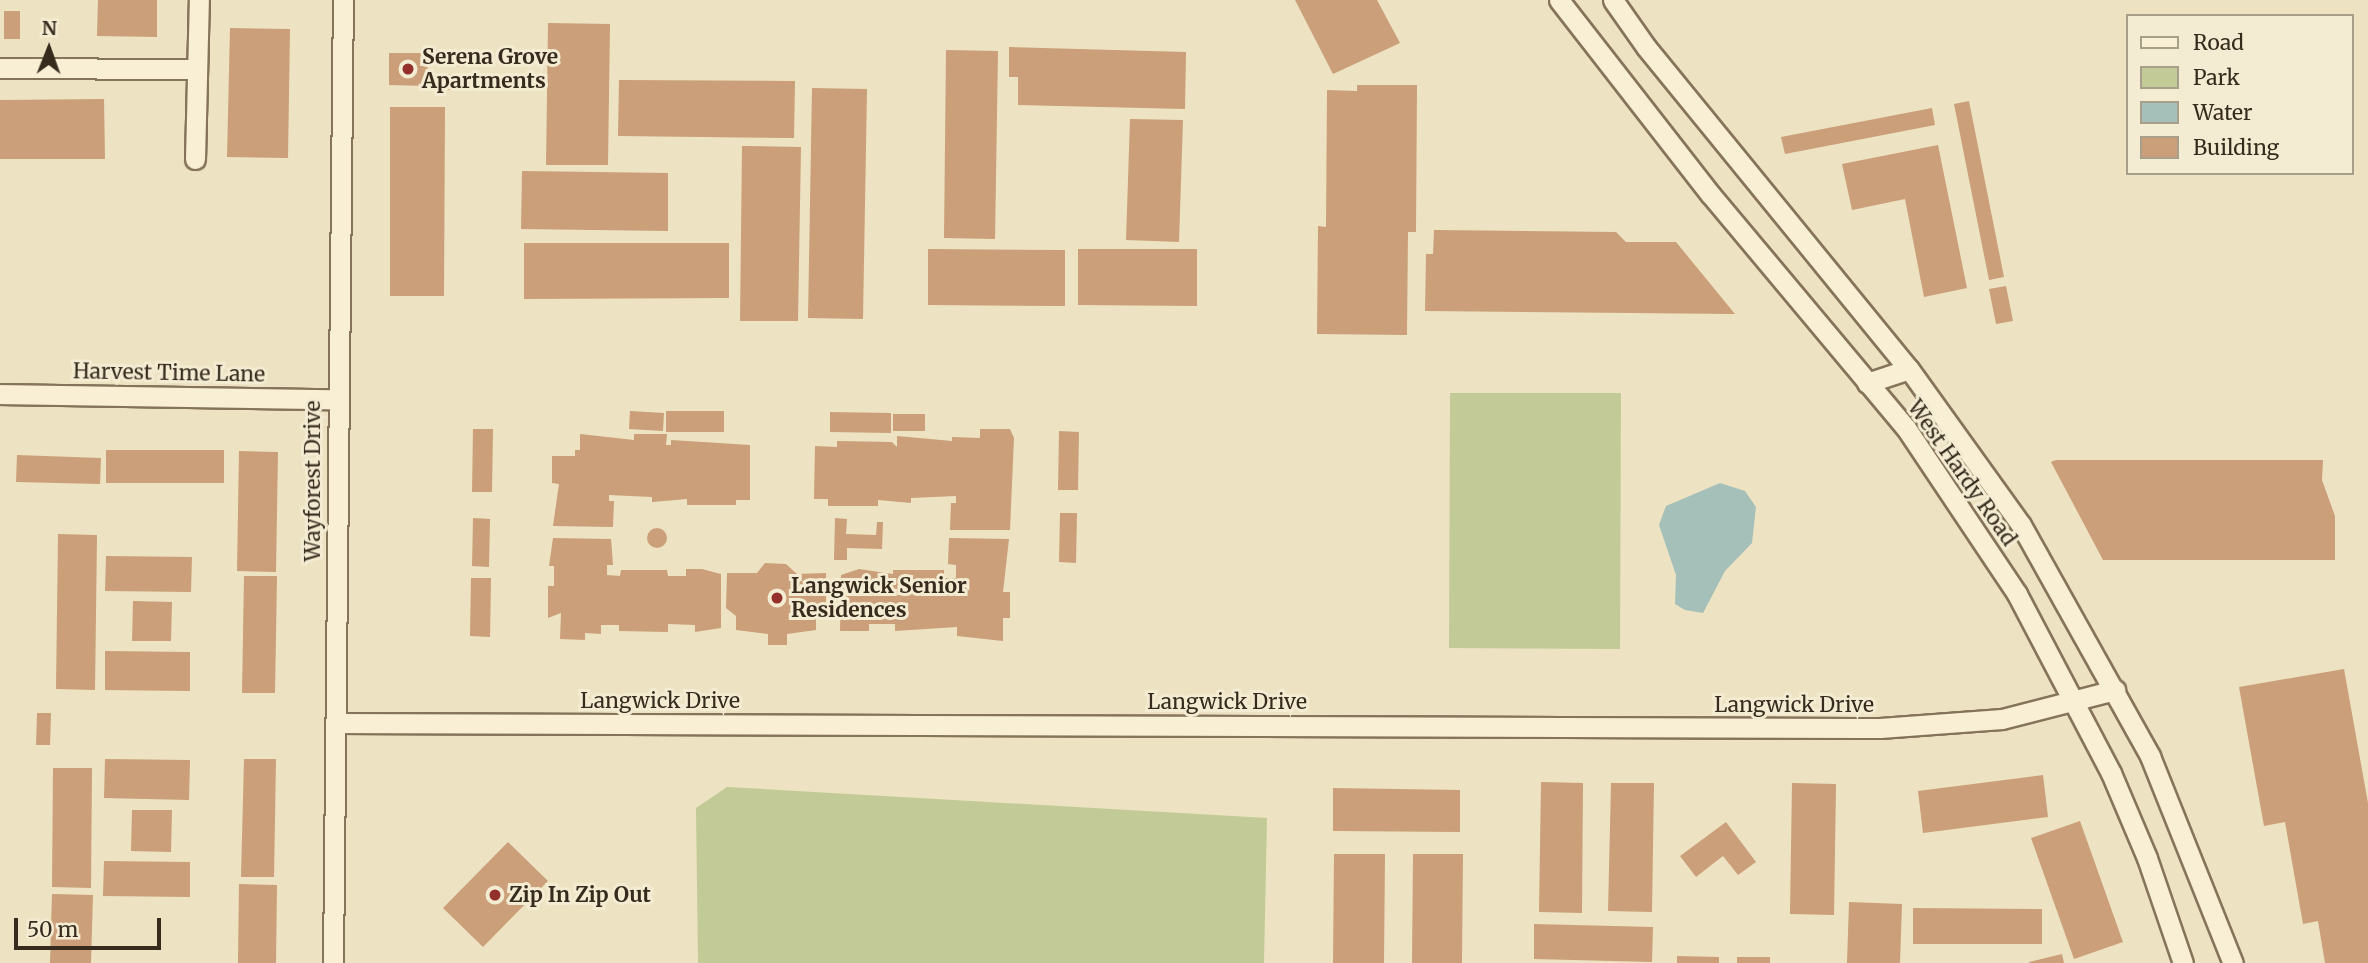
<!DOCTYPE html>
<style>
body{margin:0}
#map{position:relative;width:2368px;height:963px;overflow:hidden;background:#ede2c2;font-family:Merriweather,serif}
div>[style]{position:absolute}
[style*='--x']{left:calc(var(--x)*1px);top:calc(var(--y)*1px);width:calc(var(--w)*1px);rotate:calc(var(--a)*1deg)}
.green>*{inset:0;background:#c2cb97}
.water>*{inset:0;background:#a5c0b9}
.building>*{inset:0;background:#ca9f79}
.round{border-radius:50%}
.roads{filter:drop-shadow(2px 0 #86745a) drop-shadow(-2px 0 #86745a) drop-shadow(0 2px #86745a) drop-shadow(0 -2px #86745a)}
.minor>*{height:19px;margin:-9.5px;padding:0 9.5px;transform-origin:9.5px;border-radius:9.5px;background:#f8efd5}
.dots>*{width:19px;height:19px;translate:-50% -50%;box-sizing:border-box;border:4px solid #f4ecd2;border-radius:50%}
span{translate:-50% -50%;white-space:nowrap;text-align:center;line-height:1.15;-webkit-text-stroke:6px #f4ecd2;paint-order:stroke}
.poi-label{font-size:21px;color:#372b1e;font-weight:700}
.left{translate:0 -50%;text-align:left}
.street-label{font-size:21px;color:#372b1e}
.legend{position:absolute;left:2126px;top:14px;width:228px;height:161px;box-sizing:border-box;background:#f4ecd2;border:2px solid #a89f8a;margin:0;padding:9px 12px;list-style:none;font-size:21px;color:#372b1e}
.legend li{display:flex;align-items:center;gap:14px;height:35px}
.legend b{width:35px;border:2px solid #a89f8a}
.north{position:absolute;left:14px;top:14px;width:70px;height:70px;-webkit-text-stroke:5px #f4ecd2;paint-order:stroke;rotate:1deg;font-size:19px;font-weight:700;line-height:28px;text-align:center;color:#372b1e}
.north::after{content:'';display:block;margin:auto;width:24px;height:32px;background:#372b1e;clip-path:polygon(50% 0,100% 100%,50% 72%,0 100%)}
.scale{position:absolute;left:14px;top:918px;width:147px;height:32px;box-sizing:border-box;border:4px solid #372b1e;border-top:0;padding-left:9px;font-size:21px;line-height:24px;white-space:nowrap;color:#372b1e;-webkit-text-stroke:5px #f4ecd2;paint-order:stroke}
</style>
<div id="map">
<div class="green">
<i style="clip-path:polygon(1450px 393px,1621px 393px,1620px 649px,1449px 648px)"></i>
<i style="clip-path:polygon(727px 787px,1267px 818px,1264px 963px,698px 963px,696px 808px)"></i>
</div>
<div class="water">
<i style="clip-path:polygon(1720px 483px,1745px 491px,1756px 507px,1752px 543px,1725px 571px,1703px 613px,1685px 610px,1675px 604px,1676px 575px,1659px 525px,1666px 506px)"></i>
</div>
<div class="building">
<i style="clip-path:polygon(98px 0,157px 0,157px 37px,97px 36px)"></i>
<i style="clip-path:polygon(1295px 0,1377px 0,1400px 43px,1333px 74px)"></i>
<i style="clip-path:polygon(4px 11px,20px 11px,20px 39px,4px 39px)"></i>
<i style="clip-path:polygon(548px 23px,610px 24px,608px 165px,546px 165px)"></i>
<i style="clip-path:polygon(230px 28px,290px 29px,288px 158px,227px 157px)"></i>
<i style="clip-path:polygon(1009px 47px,1186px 52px,1185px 109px,1018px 105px,1018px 77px,1009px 77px)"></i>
<i style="clip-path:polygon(946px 50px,998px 51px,995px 239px,944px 238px)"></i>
<i style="clip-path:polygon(389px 53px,428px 53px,427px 86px,389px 85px)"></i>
<i style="clip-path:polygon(439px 53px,472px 53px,472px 67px,438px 66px)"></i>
<i style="clip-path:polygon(438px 74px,475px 74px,474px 90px,438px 90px)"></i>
<i style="clip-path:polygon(619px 80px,795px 81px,794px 138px,618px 136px)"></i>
<i style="clip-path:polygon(1357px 85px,1417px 85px,1416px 232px,1408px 232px,1407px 335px,1317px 334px,1318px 226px,1326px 227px,1327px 90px,1357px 91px)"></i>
<i style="clip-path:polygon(812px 88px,867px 89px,863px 319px,808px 318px)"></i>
<i style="clip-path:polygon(104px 99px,105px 159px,0 159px,0 100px)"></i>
<i style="clip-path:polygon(1969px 101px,2004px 277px,1989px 280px,1954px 104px)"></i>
<i style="clip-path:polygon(390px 107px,445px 107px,444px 296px,390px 296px)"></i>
<i style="clip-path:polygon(1932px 108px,1935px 125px,1785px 154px,1781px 137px)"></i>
<i style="clip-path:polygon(1130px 119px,1183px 120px,1179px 242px,1126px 240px)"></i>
<i style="clip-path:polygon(1938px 145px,1967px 288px,1924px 297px,1905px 199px,1852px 210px,1842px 164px)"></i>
<i style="clip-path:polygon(742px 146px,801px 147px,798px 321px,740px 321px)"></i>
<i style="clip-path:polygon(522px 171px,668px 173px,668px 231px,521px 229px)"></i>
<i style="clip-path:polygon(1434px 230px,1616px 232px,1626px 242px,1676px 242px,1735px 314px,1425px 311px,1426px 254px,1433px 254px)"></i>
<i style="clip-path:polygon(524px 243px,729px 243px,729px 298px,524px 299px)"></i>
<i style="clip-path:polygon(928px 249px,1065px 250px,1065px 306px,928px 305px)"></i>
<i style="clip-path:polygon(1078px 249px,1197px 249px,1197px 306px,1078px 305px)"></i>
<i style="clip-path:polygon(2006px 286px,2013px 321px,1996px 324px,1989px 289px)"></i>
<i style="clip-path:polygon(630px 411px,664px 413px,663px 431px,629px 429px)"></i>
<i style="clip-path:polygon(666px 411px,724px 411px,724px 432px,666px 432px)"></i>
<i style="clip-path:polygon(830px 412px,891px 413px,891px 433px,830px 432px)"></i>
<i style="clip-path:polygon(893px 414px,925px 414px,925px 431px,893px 431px)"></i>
<i style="clip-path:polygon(473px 429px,493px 429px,492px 492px,472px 492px)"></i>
<i style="clip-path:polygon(980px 429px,1010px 429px,1014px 438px,1010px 530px,950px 530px,951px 503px,956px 503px,956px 496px,911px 498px,911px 503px,878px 500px,878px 506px,828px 506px,828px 499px,814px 499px,815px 446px,837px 447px,837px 441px,892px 442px,897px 447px,897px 436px,952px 441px,952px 437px,980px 438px)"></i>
<i style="clip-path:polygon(1059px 431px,1079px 432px,1078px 490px,1058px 490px)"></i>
<i style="clip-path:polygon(580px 434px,634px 440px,634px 434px,667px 434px,666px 445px,671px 445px,671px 440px,750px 445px,750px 500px,736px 500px,736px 505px,687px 505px,687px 499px,652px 502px,652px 497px,609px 495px,609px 501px,614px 501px,613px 527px,553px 526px,559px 484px,552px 483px,552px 456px,575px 456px,575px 450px,580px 450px)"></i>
<i style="clip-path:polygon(106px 450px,224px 450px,224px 483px,106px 483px)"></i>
<i style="clip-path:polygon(239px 451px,278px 452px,276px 572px,237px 571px)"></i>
<i style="clip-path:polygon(17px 455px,101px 458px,100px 484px,16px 482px)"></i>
<i style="clip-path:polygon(2056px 460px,2323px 460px,2322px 480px,2335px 516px,2335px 560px,2103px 560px,2051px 462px)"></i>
<i style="clip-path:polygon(1060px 513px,1077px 513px,1076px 563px,1059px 562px)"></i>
<i style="clip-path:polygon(473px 518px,490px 519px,489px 567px,472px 566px)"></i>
<i style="clip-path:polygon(835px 518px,847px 519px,846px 534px,876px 535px,877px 522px,883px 522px,882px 549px,847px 548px,847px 560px,834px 560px)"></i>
<i class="round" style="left:647px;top:528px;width:20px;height:20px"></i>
<i style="clip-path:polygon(58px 534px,97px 535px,95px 690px,56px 689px)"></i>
<i style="clip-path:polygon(553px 538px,611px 539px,613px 565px,607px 565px,607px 575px,620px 576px,621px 570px,667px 570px,668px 576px,686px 576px,686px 569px,702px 569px,721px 574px,721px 628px,695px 632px,695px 625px,668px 624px,668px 632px,619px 631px,619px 625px,601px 625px,601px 634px,585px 633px,585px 640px,560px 639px,561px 613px,548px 618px,548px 586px,554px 586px,554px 566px,549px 566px)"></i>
<i style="clip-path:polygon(949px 538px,1009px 539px,1003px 592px,1010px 592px,1010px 618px,1003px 618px,1003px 641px,957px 636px,957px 627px,895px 631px,895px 624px,869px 624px,869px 631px,840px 631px,841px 575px,859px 569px,893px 574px,893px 570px,944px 570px,944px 578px,956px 578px,956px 565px,948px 564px)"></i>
<i style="clip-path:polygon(106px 556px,192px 557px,191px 592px,105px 591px)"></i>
<i style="clip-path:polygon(765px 563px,786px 564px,797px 574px,826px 573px,826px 613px,816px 618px,816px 630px,787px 634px,787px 645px,768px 645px,768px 634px,736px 630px,736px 616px,726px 608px,727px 573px,757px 573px)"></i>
<i style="clip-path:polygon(244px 576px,277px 576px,275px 693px,242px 693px)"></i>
<i style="clip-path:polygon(471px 578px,491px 578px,490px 637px,470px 636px)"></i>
<i style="clip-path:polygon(133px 601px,172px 602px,171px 641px,132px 641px)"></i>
<i style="clip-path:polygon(105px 651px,190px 652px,190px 691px,105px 690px)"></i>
<i style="clip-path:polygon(2344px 669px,2368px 803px,2368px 963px,2325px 963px,2318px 921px,2303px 924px,2285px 822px,2264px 826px,2239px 687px)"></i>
<i style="clip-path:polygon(37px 713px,51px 713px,50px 745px,36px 745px)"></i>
<i style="clip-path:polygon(105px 759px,190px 760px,189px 800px,104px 798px)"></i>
<i style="clip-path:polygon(244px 759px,276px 759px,274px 877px,241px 877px)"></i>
<i style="clip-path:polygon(53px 768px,92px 768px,91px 888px,52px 887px)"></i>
<i style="clip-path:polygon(2043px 775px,2048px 817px,1923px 833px,1918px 791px)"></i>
<i style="clip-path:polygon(1541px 782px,1583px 783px,1582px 913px,1539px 912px)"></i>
<i style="clip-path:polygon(1611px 783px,1654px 783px,1652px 912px,1608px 911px)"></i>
<i style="clip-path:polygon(1792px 783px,1836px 784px,1834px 915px,1790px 914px)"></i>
<i style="clip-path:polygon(1333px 788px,1460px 790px,1460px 832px,1333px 831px)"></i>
<i style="clip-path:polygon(132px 810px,172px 810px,171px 852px,131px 851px)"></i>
<i style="clip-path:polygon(2080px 821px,2123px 942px,2074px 959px,2031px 838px)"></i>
<i style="clip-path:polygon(1726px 822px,1756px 862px,1738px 875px,1723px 856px,1696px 877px,1680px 856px)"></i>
<i style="clip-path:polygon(508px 842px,548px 881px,483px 947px,443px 908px)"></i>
<i style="clip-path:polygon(1334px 854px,1385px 854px,1384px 963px,1333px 963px)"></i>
<i style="clip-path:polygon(1413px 854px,1463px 854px,1462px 963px,1412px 963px)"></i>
<i style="clip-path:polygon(104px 861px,190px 862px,190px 897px,103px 896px)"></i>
<i style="clip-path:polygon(239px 884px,277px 885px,276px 963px,238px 963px)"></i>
<i style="clip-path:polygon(52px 894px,93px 895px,91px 963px,50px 963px)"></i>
<i style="clip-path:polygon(1849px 902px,1902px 904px,1900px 963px,1847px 963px)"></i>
<i style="clip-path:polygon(1913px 908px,2042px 909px,2042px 944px,1913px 944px)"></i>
<i style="clip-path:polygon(1534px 924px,1653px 927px,1652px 962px,1534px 959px)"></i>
<i style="clip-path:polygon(2062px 954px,2064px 963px,2029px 963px,2029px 962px)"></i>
<i style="clip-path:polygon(1677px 956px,1719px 957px,1719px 963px,1677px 963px)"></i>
<i style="clip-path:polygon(1737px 957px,1770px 957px,1770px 963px,1737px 963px)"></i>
</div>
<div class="roads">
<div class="minor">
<i style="--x:1559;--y:0;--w:247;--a:52.1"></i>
<i style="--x:1711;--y:195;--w:304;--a:50.1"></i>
<i style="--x:1906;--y:428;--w:200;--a:56.2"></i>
<i style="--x:2017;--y:594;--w:202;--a:62.3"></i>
<i style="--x:2111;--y:773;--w:92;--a:67"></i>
<i style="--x:2147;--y:858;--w:111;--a:71.1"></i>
<i style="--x:1613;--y:0;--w:57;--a:54.9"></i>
<i style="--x:1646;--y:47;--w:416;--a:50.8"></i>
<i style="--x:1909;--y:369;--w:192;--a:54.3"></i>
<i style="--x:2021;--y:525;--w:265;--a:60.8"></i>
<i style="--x:2150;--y:756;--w:223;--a:68.2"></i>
<i style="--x:0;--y:68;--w:195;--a:0.3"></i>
<i style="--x:195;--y:159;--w:159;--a:-88.6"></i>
<i style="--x:1867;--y:383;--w:44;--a:-18.4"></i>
<i style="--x:0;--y:394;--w:336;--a:0.9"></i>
<i style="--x:335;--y:723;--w:1545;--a:0.19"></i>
<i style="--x:1880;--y:728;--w:122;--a:-4.2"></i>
<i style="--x:2002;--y:719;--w:117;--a:-14.4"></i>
<i style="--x:333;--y:963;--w:963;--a:-89.41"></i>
</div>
</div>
<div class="dots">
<i style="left:408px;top:69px;background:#94302b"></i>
<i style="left:777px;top:598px;background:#94302b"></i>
<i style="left:495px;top:895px;background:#94302b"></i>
</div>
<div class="poi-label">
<span class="left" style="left:422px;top:69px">Serena Grove<br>Apartments</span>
<span class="left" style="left:791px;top:598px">Langwick Senior<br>Residences</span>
<span class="left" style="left:509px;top:895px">Zip In Zip Out</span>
</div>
<div class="street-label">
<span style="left:169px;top:373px;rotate:1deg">Harvest Time Lane</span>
<span style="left:1962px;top:473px;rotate:55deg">West Hardy Road</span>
<span style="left:313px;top:481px;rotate:-90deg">Wayforest Drive</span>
<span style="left:660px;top:701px">Langwick Drive</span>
<span style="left:1227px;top:702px">Langwick Drive</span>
<span style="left:1794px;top:705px">Langwick Drive</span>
</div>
<ul class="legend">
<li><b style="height:9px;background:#f8efd5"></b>Road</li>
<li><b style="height:19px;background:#c2cb97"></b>Park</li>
<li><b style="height:19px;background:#a5c0b9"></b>Water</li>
<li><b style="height:19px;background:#ca9f79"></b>Building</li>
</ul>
<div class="north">N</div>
<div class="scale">50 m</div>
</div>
